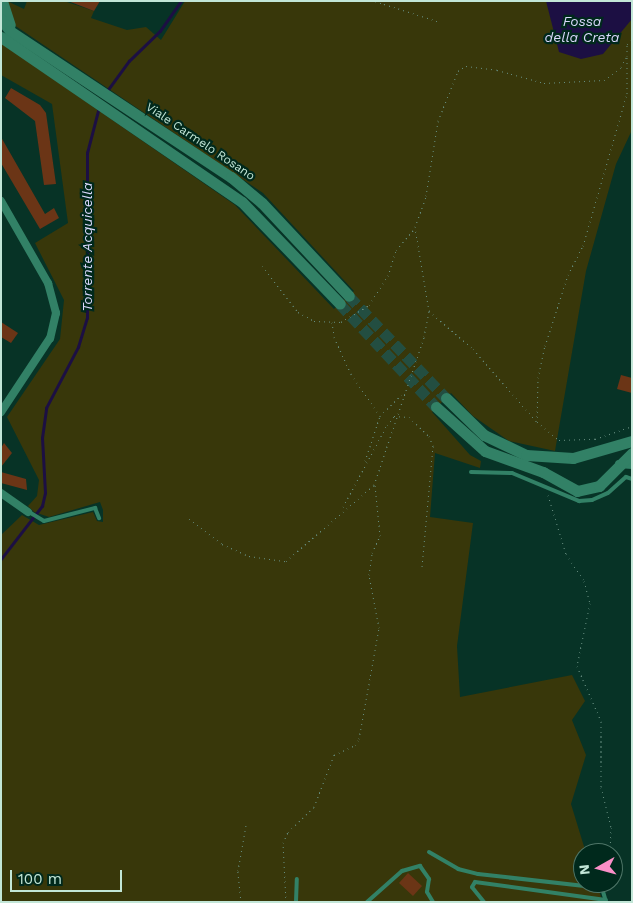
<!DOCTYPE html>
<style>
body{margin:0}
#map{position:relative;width:633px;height:903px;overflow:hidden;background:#073326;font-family:"Work Sans",sans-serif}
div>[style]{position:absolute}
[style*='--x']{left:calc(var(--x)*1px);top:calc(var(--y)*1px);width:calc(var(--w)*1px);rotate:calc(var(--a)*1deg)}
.green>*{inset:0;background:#38370a}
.water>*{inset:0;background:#1c0f43}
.stream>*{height:2.5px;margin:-1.25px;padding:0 1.25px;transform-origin:1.25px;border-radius:1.25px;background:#1c0f43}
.building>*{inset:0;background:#6b3516}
.secondary-tunnel>*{height:11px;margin-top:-5.5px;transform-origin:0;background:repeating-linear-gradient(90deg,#234e41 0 11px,transparent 0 16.5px)}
.path>*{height:1px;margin-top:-0.5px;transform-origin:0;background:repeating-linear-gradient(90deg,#678f81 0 1px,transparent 0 5px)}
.service>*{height:4px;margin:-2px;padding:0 2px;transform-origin:2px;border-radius:2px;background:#328166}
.minor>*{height:8px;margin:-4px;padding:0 4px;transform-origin:4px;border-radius:4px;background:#328166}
.secondary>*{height:11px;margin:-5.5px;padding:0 5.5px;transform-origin:5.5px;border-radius:5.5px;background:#328166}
span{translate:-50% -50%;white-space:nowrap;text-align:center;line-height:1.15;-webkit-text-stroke:4.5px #00291c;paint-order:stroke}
.street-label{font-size:12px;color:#c2e6d7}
.water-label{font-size:14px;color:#dad8fc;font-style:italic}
.frame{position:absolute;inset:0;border:2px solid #c2e6d7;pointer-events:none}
.north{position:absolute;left:573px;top:843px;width:50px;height:50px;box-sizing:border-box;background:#00291c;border:1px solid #4e7567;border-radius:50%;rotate:263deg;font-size:14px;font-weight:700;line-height:20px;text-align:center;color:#c2e6d7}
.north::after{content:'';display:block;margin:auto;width:18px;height:22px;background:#fa8fc7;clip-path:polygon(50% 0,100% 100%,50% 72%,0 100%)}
.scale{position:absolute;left:10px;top:870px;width:112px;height:22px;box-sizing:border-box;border:2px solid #c2e6d7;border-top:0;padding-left:6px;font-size:15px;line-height:18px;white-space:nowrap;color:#c2e6d7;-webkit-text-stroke:4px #00291c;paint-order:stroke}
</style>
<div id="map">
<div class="green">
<i style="clip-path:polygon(7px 1px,24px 9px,27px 1px,64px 1px,94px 11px,91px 18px,127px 30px,146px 27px,161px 40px,185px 1px,632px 1px,632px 130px,616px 164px,586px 271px,555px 451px,509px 441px,473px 416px,451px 393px,432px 412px,470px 455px,481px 461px,480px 468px,435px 453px,430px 517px,473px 523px,457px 646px,460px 697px,572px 675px,585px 701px,572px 720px,586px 755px,571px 804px,586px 853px,583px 883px,596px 883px,603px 902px,1px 902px,1px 535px,22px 515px,39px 525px,93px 512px,97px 521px,103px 522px,103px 510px,100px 502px,49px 517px,34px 512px,28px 506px,37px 496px,39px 480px,7px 417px,60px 339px,64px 300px,35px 243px,68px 223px,52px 104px,1px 75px,1px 43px,235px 205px,334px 309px,354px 291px,263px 193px,14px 25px)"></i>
</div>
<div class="water">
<i style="clip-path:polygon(546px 1px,632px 1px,632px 19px,603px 54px,581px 59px,559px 52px)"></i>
</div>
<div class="stream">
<i style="--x:107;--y:91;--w:37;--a:-54"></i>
<i style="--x:129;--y:61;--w:43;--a:-44.1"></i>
<i style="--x:160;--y:31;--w:37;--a:-55"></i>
<i style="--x:1;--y:559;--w:67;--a:-52.3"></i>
<i style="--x:42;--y:506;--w:13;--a:-77"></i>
<i style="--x:45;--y:493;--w:55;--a:-93.1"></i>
<i style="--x:42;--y:438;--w:30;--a:-82"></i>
<i style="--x:46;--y:408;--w:69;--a:-62.3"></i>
<i style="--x:78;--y:347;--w:30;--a:-73"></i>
<i style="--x:87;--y:318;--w:165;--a:-90"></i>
<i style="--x:87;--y:153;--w:48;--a:-75.4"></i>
</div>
<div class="building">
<i style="clip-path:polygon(68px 1px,100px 1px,94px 11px)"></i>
<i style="clip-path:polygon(11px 88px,40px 105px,46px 113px,56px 184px,44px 185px,35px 121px,5px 98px)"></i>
<i style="clip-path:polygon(1px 137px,45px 214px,54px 208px,59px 218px,40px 229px,1px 163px)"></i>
<i style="clip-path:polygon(1px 322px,18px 333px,11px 343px,1px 337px)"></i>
<i style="clip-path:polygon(621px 375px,632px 378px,632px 393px,617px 389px)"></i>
<i style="clip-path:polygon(4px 443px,12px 453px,1px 467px,1px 448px)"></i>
<i style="clip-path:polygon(1px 472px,26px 479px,27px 490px,1px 483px)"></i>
<i style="clip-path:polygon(408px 873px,422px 886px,413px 896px,399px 883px)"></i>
</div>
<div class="secondary-tunnel">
<i style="--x:349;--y:296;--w:141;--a:46.4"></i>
<i style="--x:340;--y:304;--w:141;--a:47"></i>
</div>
<div class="path">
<i style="--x:375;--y:1;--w:9;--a:21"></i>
<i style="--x:388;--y:1;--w:5;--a:143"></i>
<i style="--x:384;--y:4;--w:59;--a:17.8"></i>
<i style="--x:262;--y:266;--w:58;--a:52"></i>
<i style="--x:298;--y:312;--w:18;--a:29"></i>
<i style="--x:314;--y:321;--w:27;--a:2"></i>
<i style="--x:341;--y:322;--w:33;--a:-31"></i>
<i style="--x:369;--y:305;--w:35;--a:-57"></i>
<i style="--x:388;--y:276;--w:27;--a:-73"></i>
<i style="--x:396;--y:250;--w:29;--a:-49"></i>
<i style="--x:429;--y:311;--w:58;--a:40.8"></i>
<i style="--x:473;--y:349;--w:97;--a:48.8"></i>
<i style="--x:537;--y:422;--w:28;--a:39"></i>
<i style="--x:559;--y:440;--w:36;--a:-2"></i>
<i style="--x:595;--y:439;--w:39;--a:-19"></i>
<i style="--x:332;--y:322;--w:15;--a:82"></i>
<i style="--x:334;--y:337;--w:41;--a:65.3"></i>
<i style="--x:351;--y:374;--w:51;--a:55.4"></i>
<i style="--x:537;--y:422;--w:44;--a:-88.7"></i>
<i style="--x:538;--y:378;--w:33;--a:-78"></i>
<i style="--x:545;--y:346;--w:75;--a:-72.1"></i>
<i style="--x:568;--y:275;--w:33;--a:-63"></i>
<i style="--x:583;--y:246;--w:158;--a:-73.9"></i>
<i style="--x:627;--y:94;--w:37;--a:-90"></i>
<i style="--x:365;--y:461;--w:47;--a:-71.6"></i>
<i style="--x:380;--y:416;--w:30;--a:-45"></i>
<i style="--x:548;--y:495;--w:62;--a:73"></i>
<i style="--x:566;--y:554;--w:32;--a:56"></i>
<i style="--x:584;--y:581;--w:23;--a:75"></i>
<i style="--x:590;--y:603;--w:64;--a:101.7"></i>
<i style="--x:577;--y:666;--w:60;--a:66.4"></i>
<i style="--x:601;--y:721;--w:66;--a:90"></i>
<i style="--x:601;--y:787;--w:41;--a:76"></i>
<i style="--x:611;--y:827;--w:26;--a:92"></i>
<i style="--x:343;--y:507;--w:93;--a:-61.8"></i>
<i style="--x:387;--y:425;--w:11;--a:-52"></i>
<i style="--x:394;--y:416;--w:15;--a:4"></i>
<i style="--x:409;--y:417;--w:28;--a:44"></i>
<i style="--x:429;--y:436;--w:11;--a:68"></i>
<i style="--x:433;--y:446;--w:121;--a:95.2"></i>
<i style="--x:189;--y:519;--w:41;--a:37.1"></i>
<i style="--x:222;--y:544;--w:30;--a:24"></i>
<i style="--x:249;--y:556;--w:37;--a:8"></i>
<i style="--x:286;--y:561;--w:116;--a:-40.8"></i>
<i style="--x:374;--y:485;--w:156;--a:-71.3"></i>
<i style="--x:424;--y:337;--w:26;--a:-79"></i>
<i style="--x:429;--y:311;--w:85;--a:-99.5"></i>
<i style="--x:415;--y:227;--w:33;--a:-70"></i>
<i style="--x:426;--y:196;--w:76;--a:-80.9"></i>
<i style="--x:438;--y:121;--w:54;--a:-68.2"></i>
<i style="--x:458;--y:71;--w:9;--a:-32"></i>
<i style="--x:466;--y:66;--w:31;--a:7"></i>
<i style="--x:497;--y:70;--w:49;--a:15.5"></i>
<i style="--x:544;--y:83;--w:60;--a:-2.9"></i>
<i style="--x:604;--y:80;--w:21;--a:-37"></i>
<i style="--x:621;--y:67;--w:13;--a:-61"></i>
<i style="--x:627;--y:56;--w:12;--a:-90"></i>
<i style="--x:627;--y:44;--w:6;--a:-39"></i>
<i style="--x:241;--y:902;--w:31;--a:-96"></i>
<i style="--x:238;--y:871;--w:47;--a:-80.1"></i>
<i style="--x:286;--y:902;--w:59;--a:-92.9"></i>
<i style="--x:283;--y:843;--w:12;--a:-66"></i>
<i style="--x:288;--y:832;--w:36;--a:-44"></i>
<i style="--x:314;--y:807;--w:56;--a:-69"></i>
<i style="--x:334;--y:755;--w:23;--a:-25"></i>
<i style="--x:355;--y:745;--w:7;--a:-56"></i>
<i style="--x:359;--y:739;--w:113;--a:-79.8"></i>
<i style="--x:379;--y:628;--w:54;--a:-100.7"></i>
<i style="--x:369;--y:575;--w:22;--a:-82"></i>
<i style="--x:372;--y:553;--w:19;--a:-65"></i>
<i style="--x:380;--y:536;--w:51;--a:-95.6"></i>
</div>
<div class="service">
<i style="--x:471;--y:472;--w:41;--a:1.4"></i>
<i style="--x:512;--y:473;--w:73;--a:22.7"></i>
<i style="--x:579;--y:501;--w:13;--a:-4"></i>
<i style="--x:592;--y:500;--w:17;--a:-24"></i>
<i style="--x:608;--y:493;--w:24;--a:-42"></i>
<i style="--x:626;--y:477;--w:6;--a:18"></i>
<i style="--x:29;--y:512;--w:17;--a:31"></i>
<i style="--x:44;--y:521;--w:53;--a:-14.3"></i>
<i style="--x:95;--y:508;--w:11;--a:68"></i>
<i style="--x:429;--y:852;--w:34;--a:30"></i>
<i style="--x:458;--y:869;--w:21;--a:14"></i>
<i style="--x:478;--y:874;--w:125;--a:6.4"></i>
<i style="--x:602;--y:888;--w:15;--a:74"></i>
<i style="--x:296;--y:902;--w:23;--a:-88"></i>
<i style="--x:367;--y:902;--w:47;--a:-41.5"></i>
<i style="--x:402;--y:871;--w:19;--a:-16"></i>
<i style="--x:420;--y:866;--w:16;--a:55"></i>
<i style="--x:429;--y:879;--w:13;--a:99"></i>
<i style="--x:427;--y:892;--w:12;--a:59"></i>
<i style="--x:484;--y:902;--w:19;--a:-129"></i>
<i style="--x:472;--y:887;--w:6;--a:-59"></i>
<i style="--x:475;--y:882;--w:132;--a:7.8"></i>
</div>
<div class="minor">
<i style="--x:1;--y:201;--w:95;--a:60.2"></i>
<i style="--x:48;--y:283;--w:31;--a:75"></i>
<i style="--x:56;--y:313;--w:26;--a:103"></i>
<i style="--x:50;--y:338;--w:89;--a:123.5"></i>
<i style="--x:619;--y:464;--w:13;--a:4"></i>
<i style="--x:1;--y:493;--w:33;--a:35"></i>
</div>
<div class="secondary">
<i style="--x:2;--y:1;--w:25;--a:72"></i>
<i style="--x:1;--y:19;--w:15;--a:53"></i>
<i style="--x:10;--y:31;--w:265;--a:33.5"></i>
<i style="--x:231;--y:177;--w:40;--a:40"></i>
<i style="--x:262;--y:203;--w:127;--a:46.9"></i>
<i style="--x:1;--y:37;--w:292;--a:34.4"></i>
<i style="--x:242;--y:202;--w:141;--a:46.1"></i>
<i style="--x:446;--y:398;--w:53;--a:44.2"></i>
<i style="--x:484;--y:435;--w:47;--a:25.5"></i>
<i style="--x:526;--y:455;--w:47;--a:3.7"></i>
<i style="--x:573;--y:458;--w:61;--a:-16.1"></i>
<i style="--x:436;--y:407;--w:66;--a:41.9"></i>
<i style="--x:485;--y:451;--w:62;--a:19.9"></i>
<i style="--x:543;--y:472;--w:39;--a:29"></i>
<i style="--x:577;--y:491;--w:23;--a:-13"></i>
<i style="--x:599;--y:486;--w:47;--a:-45"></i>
</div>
<div class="street-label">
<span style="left:200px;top:142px;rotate:34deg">Viale Carmelo Rosano</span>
</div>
<div class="water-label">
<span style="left:582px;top:29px">Fossa<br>della Creta</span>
<span style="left:87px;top:247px;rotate:-90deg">Torrente Acquicella</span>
</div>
<div class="frame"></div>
<div class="north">N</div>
<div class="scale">100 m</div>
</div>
